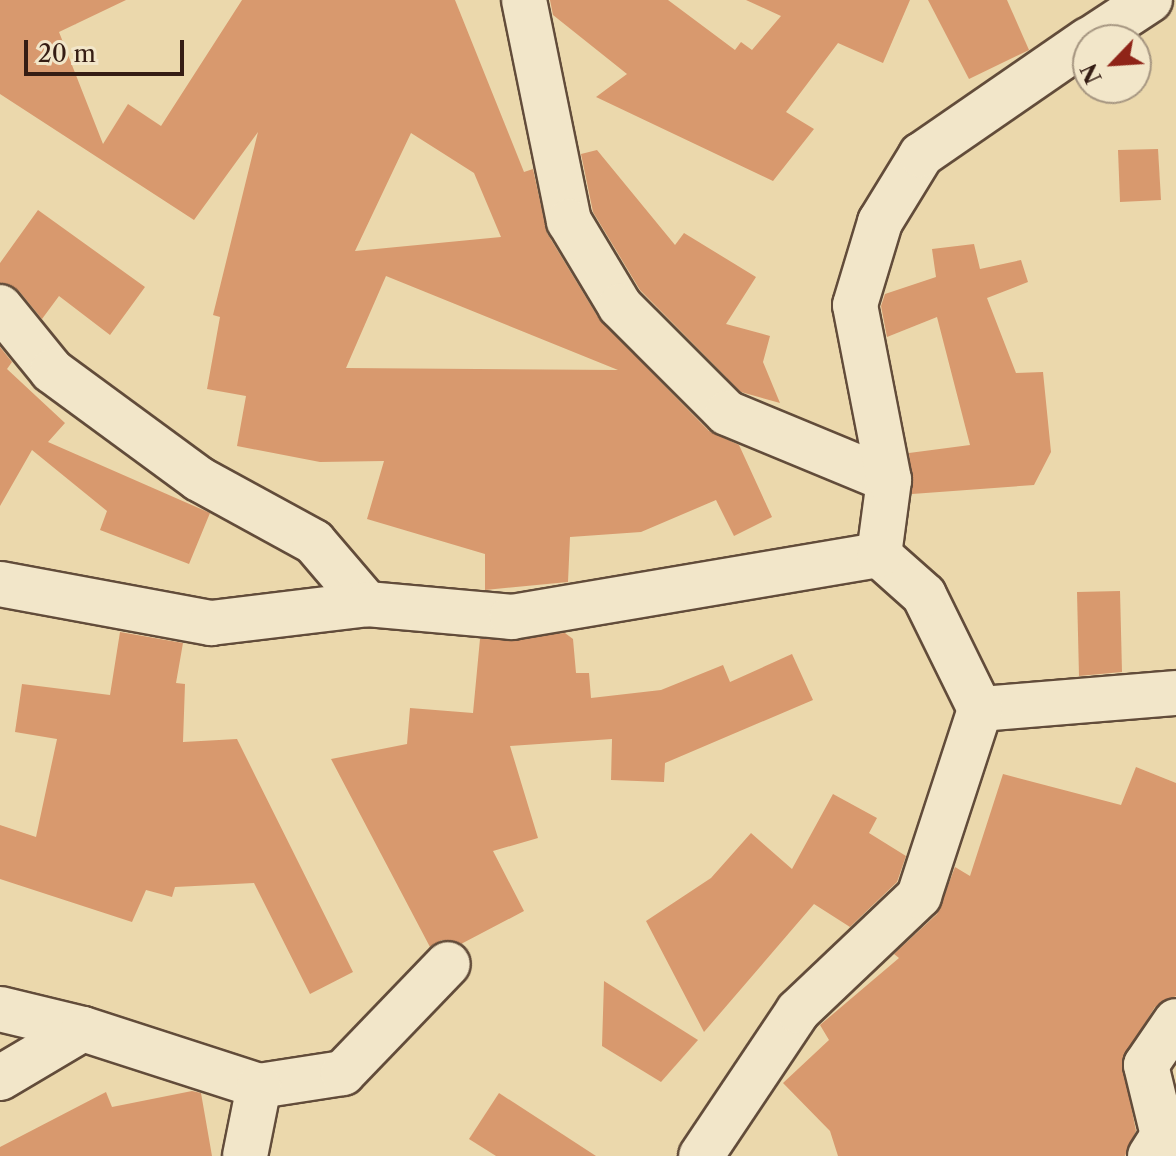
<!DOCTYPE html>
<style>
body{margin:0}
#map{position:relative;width:1176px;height:1156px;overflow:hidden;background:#ebd8ac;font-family:"Libre Caslon Text",serif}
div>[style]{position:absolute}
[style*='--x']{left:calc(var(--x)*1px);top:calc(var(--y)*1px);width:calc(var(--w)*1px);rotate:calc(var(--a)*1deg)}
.building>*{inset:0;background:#d8996e}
.roads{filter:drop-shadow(2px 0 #624c3a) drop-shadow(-2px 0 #624c3a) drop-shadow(0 2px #624c3a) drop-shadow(0 -2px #624c3a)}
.minor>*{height:44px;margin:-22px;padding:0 22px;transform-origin:22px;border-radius:22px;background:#f2e6c9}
span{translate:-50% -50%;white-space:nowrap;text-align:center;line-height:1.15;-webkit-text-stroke:8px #f2e6c9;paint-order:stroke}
.north{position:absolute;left:1072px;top:24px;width:80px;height:80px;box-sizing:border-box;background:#f2e6c9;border:2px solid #a69681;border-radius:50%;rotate:245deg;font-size:22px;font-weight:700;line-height:32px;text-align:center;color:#351d14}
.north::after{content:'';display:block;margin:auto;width:28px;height:36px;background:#8f2418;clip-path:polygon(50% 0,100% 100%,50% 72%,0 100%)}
.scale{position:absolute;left:24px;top:40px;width:160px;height:36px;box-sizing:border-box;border:4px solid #351d14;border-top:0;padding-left:10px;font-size:24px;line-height:28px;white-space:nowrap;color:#351d14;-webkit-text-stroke:6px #f2e6c9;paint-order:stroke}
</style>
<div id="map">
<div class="building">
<i style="clip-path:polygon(evenodd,0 0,126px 0,59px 32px,103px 144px,128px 104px,161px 126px,242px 0,455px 0,524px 172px,533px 169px,547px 233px,599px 319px,709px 431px,739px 445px,772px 517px,734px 536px,716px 500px,641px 532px,570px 537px,568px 582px,485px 590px,485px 554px,367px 519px,384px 461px,320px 462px,237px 446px,246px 396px,207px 389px,220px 317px,213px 315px,258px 132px,194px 220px,0 94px,0 0,411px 133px,474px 173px,501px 237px,355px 251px,411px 133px,0 0,386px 276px,618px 370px,346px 368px,386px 276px)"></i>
<i style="clip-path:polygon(550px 0,668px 0,735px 50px,741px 42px,752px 50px,781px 16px,746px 0,910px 0,883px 63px,838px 43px,786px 112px,814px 129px,773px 181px,596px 97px,627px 74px,553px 15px)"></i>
<i style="clip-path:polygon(928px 0,1007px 0,1029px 50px,969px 79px)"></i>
<i style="clip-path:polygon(1158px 149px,1161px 200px,1120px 202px,1118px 150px)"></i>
<i style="clip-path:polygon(597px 150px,675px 245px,684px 233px,756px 277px,726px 324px,770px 336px,763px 362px,780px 403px,741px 392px,640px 290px,593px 212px,581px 154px)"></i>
<i style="clip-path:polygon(38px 210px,145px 287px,110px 335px,59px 296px,42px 319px,19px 291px,0 283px,0 263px)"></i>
<i style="clip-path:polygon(974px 244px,980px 269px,1021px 260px,1028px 282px,987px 298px,1016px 373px,1043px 372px,1051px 452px,1034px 485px,912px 494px,909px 453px,970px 445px,937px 317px,887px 337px,881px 306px,885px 294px,936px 277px,932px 249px)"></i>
<i style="clip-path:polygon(0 347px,12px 362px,7px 369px,65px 423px,48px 442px,210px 513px,189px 564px,100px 530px,107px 511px,32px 450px,0 506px)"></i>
<i style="clip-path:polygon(1120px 591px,1122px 672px,1079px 676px,1077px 592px)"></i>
<i style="clip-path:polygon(120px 632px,183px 643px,176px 683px,185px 684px,183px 742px,237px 739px,353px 972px,310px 994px,254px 883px,175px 887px,172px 897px,146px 890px,132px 922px,0 879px,0 825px,36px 837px,57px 739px,15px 732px,22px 684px,110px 695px)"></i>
<i style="clip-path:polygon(565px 633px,573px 639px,576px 673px,589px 673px,591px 698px,661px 690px,723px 665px,730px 682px,792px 654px,813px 700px,665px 763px,664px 782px,611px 780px,612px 739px,510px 746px,538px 838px,493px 851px,524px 911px,461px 944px,442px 940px,430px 947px,331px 759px,407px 744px,410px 708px,473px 713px,480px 639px)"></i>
<i style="clip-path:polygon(1136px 767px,1176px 783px,1176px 996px,1155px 1007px,1122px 1060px,1136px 1131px,1125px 1156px,838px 1156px,830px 1131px,783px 1083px,829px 1040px,820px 1025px,899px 958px,894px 954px,937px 914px,955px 867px,970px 876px,1003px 774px,1121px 805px)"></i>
<i style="clip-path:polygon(833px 794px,877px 818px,869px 833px,906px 856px,897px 882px,850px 927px,814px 904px,704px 1032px,646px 921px,711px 878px,751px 833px,792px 869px)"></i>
<i style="clip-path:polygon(604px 981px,698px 1040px,661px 1082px,602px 1046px)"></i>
<i style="clip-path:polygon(192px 1091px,201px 1093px,212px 1156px,0 1156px,0 1147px,106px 1092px,112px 1107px)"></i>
<i style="clip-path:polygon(499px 1093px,596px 1156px,496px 1156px,469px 1139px)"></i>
</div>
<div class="roads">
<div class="minor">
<i style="--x:524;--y:0;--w:226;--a:78.5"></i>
<i style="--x:569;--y:221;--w:99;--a:59"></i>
<i style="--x:620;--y:306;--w:151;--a:45"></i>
<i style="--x:727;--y:413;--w:175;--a:22.5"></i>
<i style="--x:1089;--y:40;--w:73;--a:-33.3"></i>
<i style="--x:0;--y:307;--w:82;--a:50.9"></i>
<i style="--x:52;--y:371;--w:182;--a:36.3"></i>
<i style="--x:199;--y:479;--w:131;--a:28.7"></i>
<i style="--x:314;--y:542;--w:82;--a:49.5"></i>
<i style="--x:0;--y:584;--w:215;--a:10.5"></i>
<i style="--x:211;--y:623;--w:157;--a:-6.9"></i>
<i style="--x:367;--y:604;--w:146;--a:5.1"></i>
<i style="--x:512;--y:617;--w:372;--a:-9.6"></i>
<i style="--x:980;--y:709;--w:197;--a:-4.7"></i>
<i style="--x:0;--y:1009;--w:85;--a:13.5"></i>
<i style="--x:0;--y:1078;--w:96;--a:-30.6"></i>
<i style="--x:83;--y:1029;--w:185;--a:17.9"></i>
<i style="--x:259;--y:1086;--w:85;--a:-8.8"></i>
<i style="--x:343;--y:1073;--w:151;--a:-46.1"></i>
<i style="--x:245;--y:1156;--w:71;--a:-78.7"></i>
<i style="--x:701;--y:1156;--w:174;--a:-56.2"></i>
<i style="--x:798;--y:1011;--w:167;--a:-43.5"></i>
<i style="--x:919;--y:896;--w:197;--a:-71.9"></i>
<i style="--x:980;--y:709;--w:127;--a:-116.2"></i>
<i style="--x:924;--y:595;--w:60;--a:-138.4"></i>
<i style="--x:879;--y:555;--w:76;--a:-82.4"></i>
<i style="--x:889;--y:480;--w:178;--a:-101"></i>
<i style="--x:855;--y:305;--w:87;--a:-73.2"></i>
<i style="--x:880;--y:222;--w:79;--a:-58.5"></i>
<i style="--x:921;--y:155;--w:203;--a:-34.6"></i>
<i style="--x:1150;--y:1156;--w:25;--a:-58"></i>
<i style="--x:1163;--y:1135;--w:72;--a:-103.7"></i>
<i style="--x:1146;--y:1065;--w:53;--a:-55.7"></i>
</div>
</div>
<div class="north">N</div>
<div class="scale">20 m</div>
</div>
